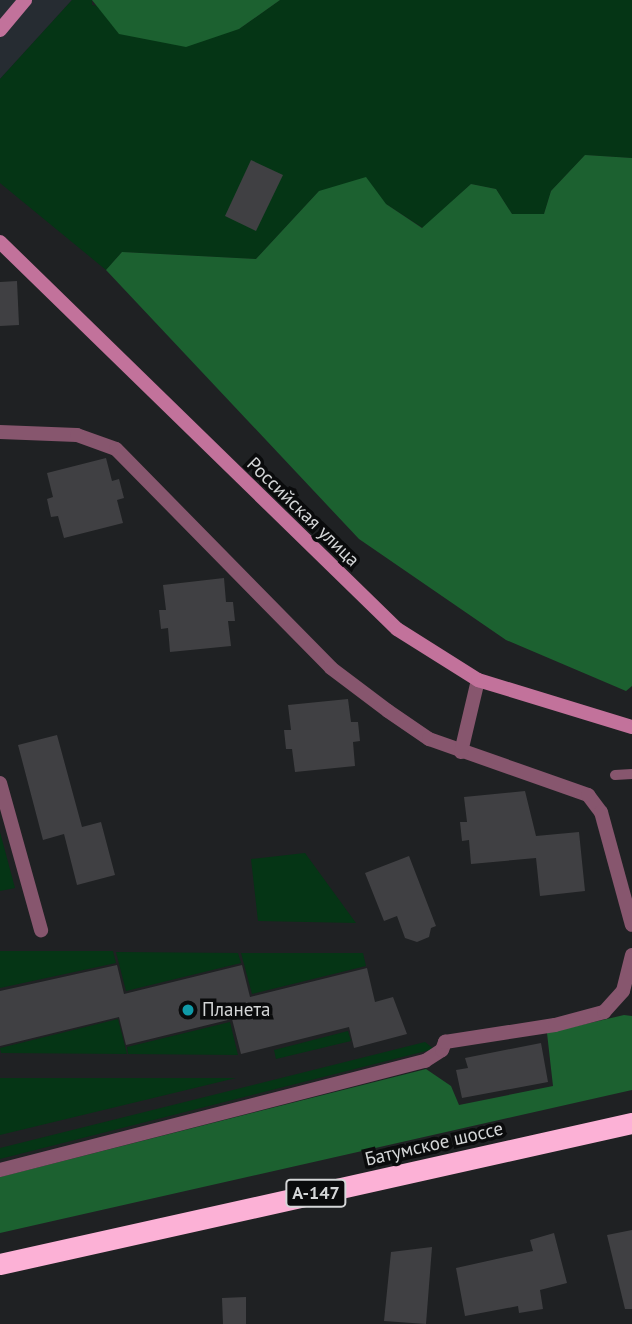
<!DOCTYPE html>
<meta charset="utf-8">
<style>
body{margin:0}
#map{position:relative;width:632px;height:1324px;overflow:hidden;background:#1f2123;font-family:"PT Sans",sans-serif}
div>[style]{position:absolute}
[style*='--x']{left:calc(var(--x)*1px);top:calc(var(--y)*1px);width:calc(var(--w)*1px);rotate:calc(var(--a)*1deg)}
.built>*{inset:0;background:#262c32}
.green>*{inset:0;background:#053515}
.forest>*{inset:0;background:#1c6130}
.building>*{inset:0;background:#404043}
.lane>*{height:10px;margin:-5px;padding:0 5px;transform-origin:5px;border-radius:5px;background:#87566e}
.street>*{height:14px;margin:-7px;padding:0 7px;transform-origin:7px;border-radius:7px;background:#87566e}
.secondary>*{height:14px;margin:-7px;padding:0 7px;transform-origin:7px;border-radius:7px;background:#c2729b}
.highway>*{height:21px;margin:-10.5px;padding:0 10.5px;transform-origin:10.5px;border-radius:10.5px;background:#fcb1d6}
.dots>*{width:19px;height:19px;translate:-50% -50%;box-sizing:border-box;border:4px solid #0a0b0c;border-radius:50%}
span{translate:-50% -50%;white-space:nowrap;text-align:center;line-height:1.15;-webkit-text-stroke:7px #0a0b0c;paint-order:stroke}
.shield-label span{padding:2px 5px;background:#0a0b0c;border:2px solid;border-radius:5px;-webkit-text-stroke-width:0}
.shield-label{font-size:18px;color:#d4d6d7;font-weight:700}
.street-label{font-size:19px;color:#d4d6d7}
.poi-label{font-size:19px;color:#d4d6d7}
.left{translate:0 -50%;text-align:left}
</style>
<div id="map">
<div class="built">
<i style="clip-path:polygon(0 0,72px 0,0 79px)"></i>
</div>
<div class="green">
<i style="clip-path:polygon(72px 0,92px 0,92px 5px,239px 29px,280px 0,632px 0,632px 158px,585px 155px,551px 191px,544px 214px,512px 214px,496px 189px,471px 184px,423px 228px,386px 204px,319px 191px,256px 259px,122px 252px,106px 270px,0 183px,0 79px)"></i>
<i style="clip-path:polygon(0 832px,15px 888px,0 891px)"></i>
<i style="clip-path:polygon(305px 853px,356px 923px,258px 921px,251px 859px)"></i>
<i style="clip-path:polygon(0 951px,113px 951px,116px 963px,0 988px)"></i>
<i style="clip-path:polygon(116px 952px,238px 953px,241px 963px,126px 991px)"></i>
<i style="clip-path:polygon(241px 953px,363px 953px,366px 966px,252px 994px)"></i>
<i style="clip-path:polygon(118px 1019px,127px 1054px,1px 1053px,0 1048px)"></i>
<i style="clip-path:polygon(230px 1022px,238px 1055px,128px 1054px,127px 1047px)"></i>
<i style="clip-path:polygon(348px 1031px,351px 1041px,276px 1059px,274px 1050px)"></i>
<i style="clip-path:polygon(425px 1042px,434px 1049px,0 1159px,0 1148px)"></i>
<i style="clip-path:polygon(0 1078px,236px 1078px,0 1135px)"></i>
</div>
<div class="forest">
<i style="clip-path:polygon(92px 0,280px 0,239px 29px,186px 47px,119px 34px)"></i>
<i style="clip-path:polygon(585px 155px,632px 158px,632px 686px,626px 691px,506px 640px,359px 539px,106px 270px,122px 252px,256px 259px,319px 191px,366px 177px,386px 204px,422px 228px,471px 184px,496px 189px,512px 214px,544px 214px,551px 191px)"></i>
<i style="clip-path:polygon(624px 1015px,632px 1016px,632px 1090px,0 1233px,0 1177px,426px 1069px,451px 1086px,459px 1105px,553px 1086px,547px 1033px)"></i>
</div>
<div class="building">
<i style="clip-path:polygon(251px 160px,283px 175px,256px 231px,225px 216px)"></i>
<i style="clip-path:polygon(17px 281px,19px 325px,0 326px,0 282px)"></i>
<i style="clip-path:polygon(106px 458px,112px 481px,119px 479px,124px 498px,117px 500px,123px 523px,64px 538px,58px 516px,51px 517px,47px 499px,53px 497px,47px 473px)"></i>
<i style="clip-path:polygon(224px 578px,226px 602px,233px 602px,235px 621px,228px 621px,231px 646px,170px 652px,168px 628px,161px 629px,159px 610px,166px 610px,163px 585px)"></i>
<i style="clip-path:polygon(348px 699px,351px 722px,358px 722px,360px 741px,353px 742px,355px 766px,295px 772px,292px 749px,286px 749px,284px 730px,291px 730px,288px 705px)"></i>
<i style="clip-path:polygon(57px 735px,82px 827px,101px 822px,115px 875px,77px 885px,64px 834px,43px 840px,18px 745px)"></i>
<i style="clip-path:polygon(525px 791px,536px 836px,579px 832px,585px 891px,540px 896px,536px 858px,471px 864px,469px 840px,462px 841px,460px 822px,467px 822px,464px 797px)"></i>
<i style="clip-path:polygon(409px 856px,436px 926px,431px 928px,429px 937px,417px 942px,405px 938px,397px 916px,384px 921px,365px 873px)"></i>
<i style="clip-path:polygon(117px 965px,124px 994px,242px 965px,250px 997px,367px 968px,375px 1002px,393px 997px,407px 1034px,354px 1048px,349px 1027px,241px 1054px,232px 1019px,126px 1045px,119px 1017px,0 1046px,0 991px)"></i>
<i style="clip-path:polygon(541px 1043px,548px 1082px,462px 1098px,456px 1070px,468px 1068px,465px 1058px)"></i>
<i style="clip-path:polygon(632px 1230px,632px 1309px,625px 1309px,607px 1235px)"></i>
<i style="clip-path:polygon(554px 1233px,567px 1283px,540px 1290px,543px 1309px,519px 1313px,518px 1306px,465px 1316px,456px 1268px,533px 1251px,530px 1240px)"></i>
<i style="clip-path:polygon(432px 1247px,426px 1324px,384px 1321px,391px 1252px)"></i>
<i style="clip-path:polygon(246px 1297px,246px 1324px,223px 1324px,222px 1298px)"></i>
</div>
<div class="lane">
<i style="--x:615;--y:775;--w:17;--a:-3"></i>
</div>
<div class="street">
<i style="--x:0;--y:432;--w:77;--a:2.2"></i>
<i style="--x:77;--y:435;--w:41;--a:19.7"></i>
<i style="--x:116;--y:449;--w:307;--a:45.5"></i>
<i style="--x:331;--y:668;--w:71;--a:37"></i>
<i style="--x:388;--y:711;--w:50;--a:34.3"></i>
<i style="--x:429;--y:739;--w:169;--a:19.4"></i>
<i style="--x:588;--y:795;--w:21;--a:53"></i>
<i style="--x:601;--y:812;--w:117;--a:74.7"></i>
<i style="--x:461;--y:752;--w:74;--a:-76.7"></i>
<i style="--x:0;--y:783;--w:153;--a:74.4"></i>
<i style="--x:0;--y:1170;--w:439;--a:-14.4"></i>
<i style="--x:425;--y:1061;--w:20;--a:-33"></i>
<i style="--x:442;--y:1050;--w:9;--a:-69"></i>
<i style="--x:445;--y:1042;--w:111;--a:-8.8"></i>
<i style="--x:555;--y:1025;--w:51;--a:-14.9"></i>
<i style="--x:604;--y:1012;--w:28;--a:-48"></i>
<i style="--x:623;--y:991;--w:37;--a:-76"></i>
</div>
<div class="secondary">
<i style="--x:0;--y:30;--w:39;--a:-50"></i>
<i style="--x:0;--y:242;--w:554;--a:44.27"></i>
<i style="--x:397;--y:629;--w:96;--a:32.2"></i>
<i style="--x:478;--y:680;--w:161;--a:17"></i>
</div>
<div class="highway">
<i style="--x:0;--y:1264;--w:648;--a:-12.58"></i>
</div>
<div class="dots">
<i style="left:188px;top:1010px;background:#0f9aa8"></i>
</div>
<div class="shield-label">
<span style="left:316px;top:1193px">А-147</span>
</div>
<div class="street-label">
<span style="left:303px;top:512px;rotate:44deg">Российская улица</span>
<span style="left:434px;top:1144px;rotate:-13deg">Батумское шоссе</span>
</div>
<div class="poi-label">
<span class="left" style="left:202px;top:1010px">Планета</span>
</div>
</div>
